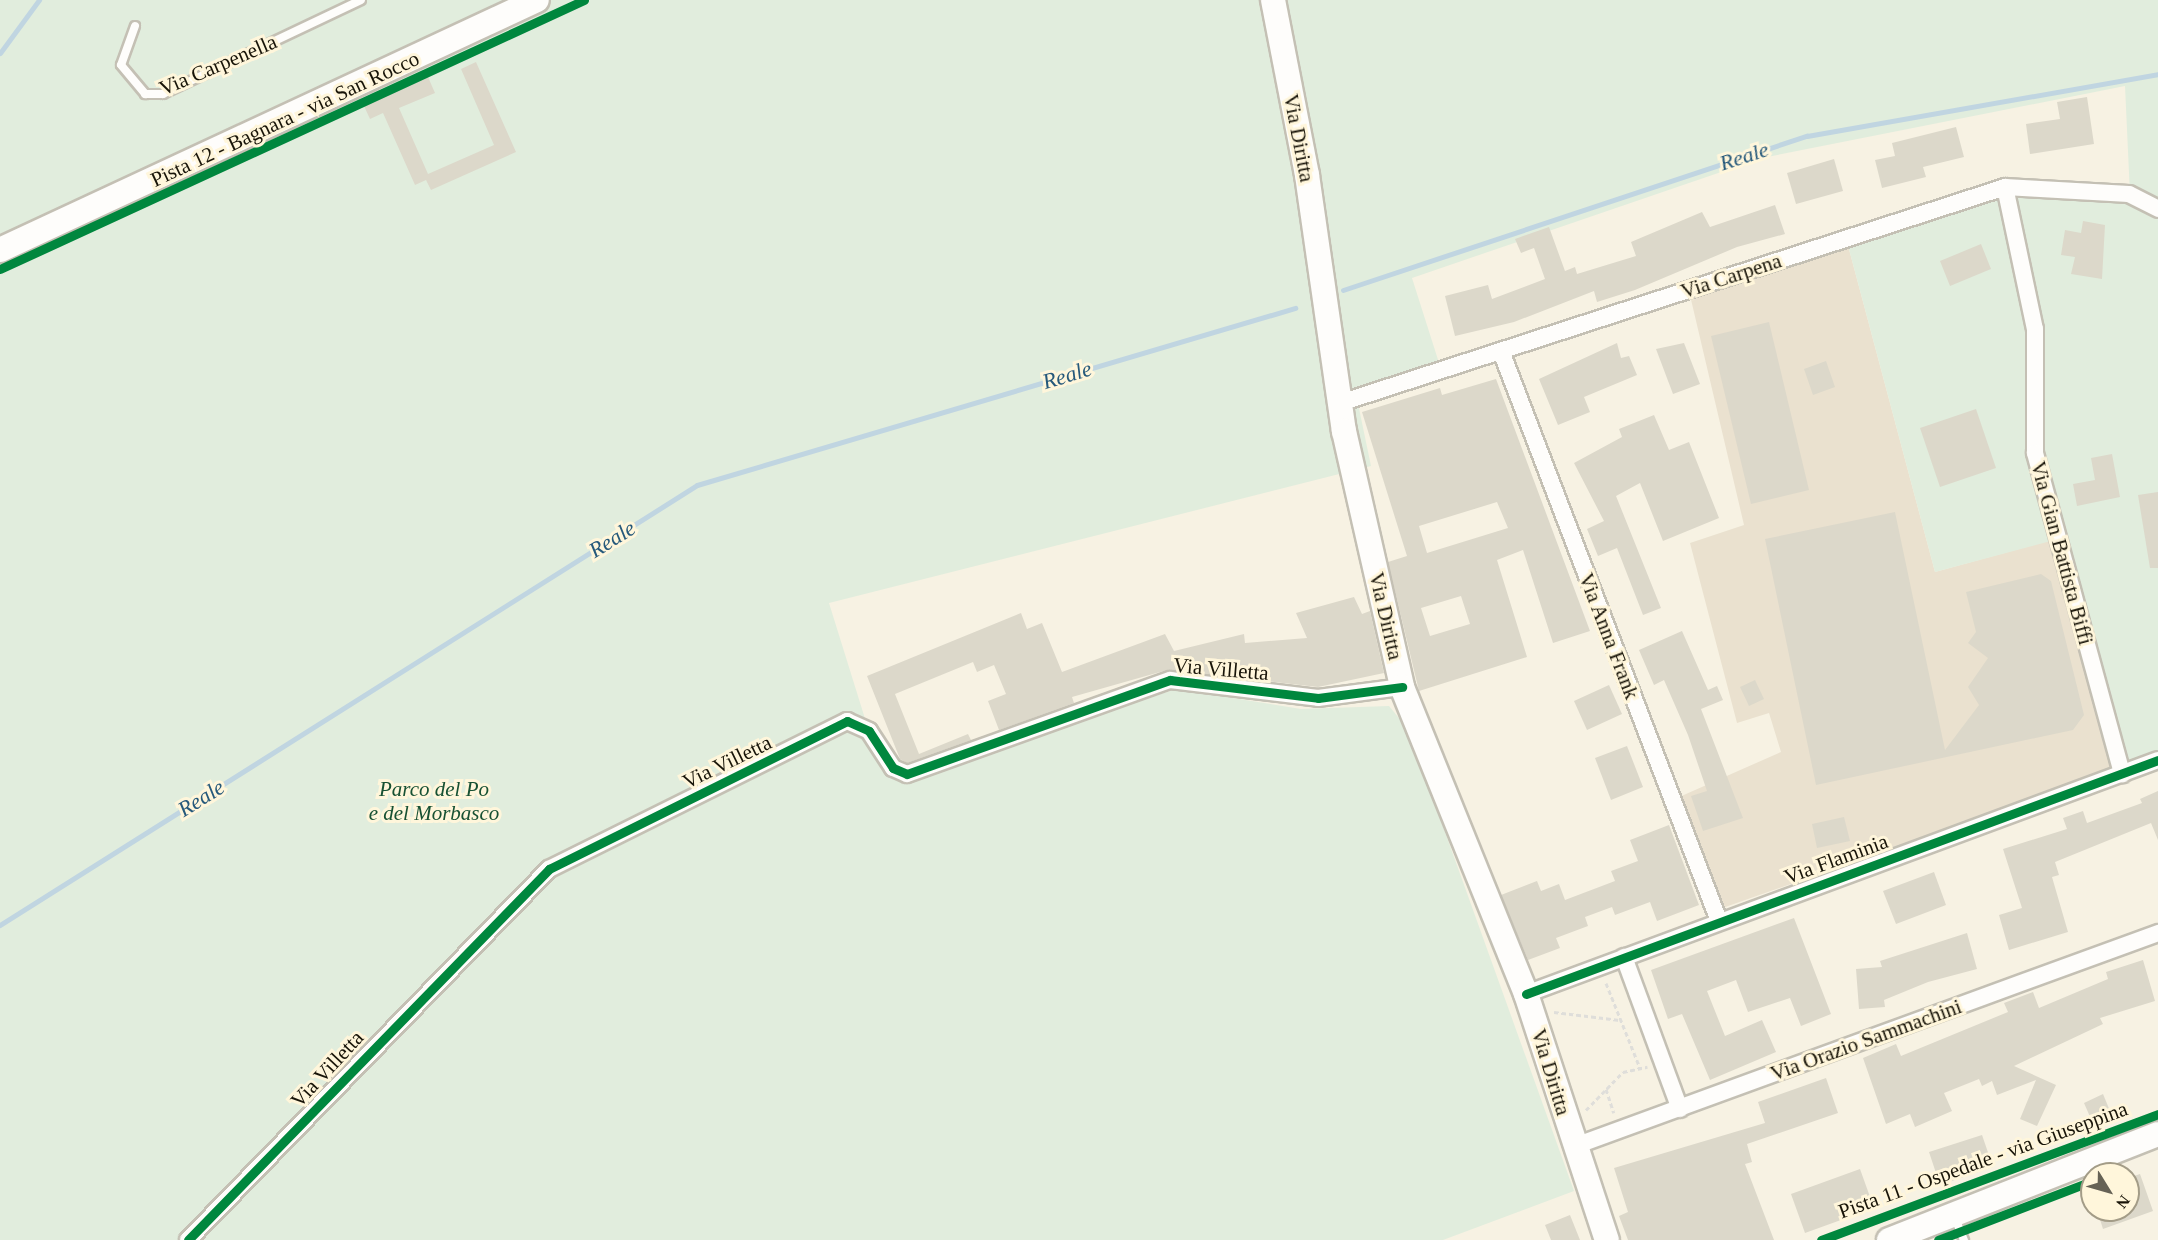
<!DOCTYPE html>
<style>
body{margin:0}
#map{position:relative;width:2158px;height:1240px;overflow:hidden;background:#f7f2e3;font-family:"Times New Roman",serif}
div>[style]{position:absolute}
[style*='--x']{left:calc(var(--x)*1px);top:calc(var(--y)*1px);width:calc(var(--w)*1px);rotate:calc(var(--a)*1deg)}
.industrial>*{inset:0;background:#eae1cf}
.green>*{inset:0;background:#e1eddd}
.stream>*{height:5px;margin:-2.5px;padding:0 2.5px;transform-origin:2.5px;border-radius:2.5px;background:#c0d5e1}
.building>*{inset:0;background:#dcd8ca}
.path>*{height:3px;margin-top:-1.5px;transform-origin:0;background:repeating-linear-gradient(90deg,#dfdeda 0 4.5px,transparent 0 7.5px)}
.roads{filter:drop-shadow(2px 0 #c4c0b4) drop-shadow(-2px 0 #c4c0b4) drop-shadow(0 2px #c4c0b4) drop-shadow(0 -2px #c4c0b4)}
.lane>*{height:8px;margin:-4px;padding:0 4px;transform-origin:4px;border-radius:4px;background:#fefdfb}
.street>*{height:16px;margin:-8px;padding:0 8px;transform-origin:8px;border-radius:8px;background:#fefdfb}
.secondary>*{height:24px;margin:-12px;padding:0 12px;transform-origin:12px;border-radius:12px;background:#fefdfb}
.cycleway>*{height:9px;margin:-4.5px;padding:0 4.5px;transform-origin:4.5px;border-radius:4.5px;background:#00873e}
span{translate:-50% -50%;white-space:nowrap;text-align:center;line-height:1.15;-webkit-text-stroke:6px #fff6db;paint-order:stroke}
.street-label{font-size:21px;color:#181408}
.park-label{font-size:21px;color:#175133;font-style:italic}
.water-label{font-size:22px;color:#26597b;font-style:italic}
.north{position:absolute;left:2080px;top:1162px;width:60px;height:60px;box-sizing:border-box;background:#fff6db;border:2px solid #a39c87;border-radius:50%;rotate:127deg;font-size:16px;font-weight:700;line-height:24px;text-align:center;color:#181408}
.north::after{content:'';display:block;margin:auto;width:21px;height:27px;background:#666255;clip-path:polygon(50% 0,100% 100%,50% 72%,0 100%)}
</style>
<div id="map">
<div class="industrial">
<i style="clip-path:polygon(1846px 238px,1935px 572px,2062px 537px,2113px 771px,1711px 912px,1677px 798px,1781px 752px,1769px 713px,1737px 723px,1690px 543px,1744px 525px,1689px 291px)"></i>
</div>
<div class="green">
<i style="clip-path:polygon(0 0,2158px 0,2158px 756px,2113px 771px,2062px 538px,1935px 572px,1846px 238px,2005px 184px,2130px 195px,2125px 86px,1762px 158px,1412px 278px,1440px 366px,1356px 394px,1371px 466px,829px 603px,881px 770px,903px 780px,1176px 689px,1301px 709px,1389px 706px,1403px 723px,1440px 818px,1574px 1191px,1443px 1240px,0 1240px)"></i>
</div>
<div class="stream">
<i style="--x:0;--y:53;--w:66;--a:-53.7"></i>
<i style="--x:1343;--y:290;--w:489;--a:-18.4"></i>
<i style="--x:1807;--y:136;--w:356;--a:-10"></i>
<i style="--x:0;--y:925;--w:824;--a:-32.26"></i>
<i style="--x:697;--y:485;--w:624;--a:-16.49"></i>
</div>
<div class="building">
<i style="clip-path:polygon(476px 62px,516px 152px,431px 190px,426px 180px,415px 185px,383px 113px,370px 119px,364px 106px,428px 77px,435px 93px,399px 108px,428px 174px,494px 145px,461px 69px)"></i>
<i style="clip-path:polygon(2087px 97px,2094px 144px,2030px 154px,2026px 124px,2060px 119px,2057px 102px)"></i>
<i style="clip-path:polygon(1956px 127px,1964px 157px,1923px 167px,1926px 177px,1882px 188px,1875px 160px,1895px 156px,1892px 143px)"></i>
<i style="clip-path:polygon(1834px 159px,1843px 191px,1796px 204px,1787px 173px)"></i>
<i style="clip-path:polygon(1775px 205px,1785px 234px,1737px 247px,1635px 290px,1597px 302px,1594px 291px,1514px 322px,1455px 336px,1445px 296px,1488px 285px,1492px 299px,1545px 279px,1534px 248px,1521px 253px,1515px 239px,1549px 227px,1565px 271px,1575px 267px,1577px 274px,1636px 256px,1631px 242px,1702px 212px,1710px 227px)"></i>
<i style="clip-path:polygon(2083px 221px,2105px 225px,2102px 279px,2071px 274px,2075px 257px,2061px 255px,2065px 230px,2081px 233px)"></i>
<i style="clip-path:polygon(1981px 244px,1991px 269px,1950px 286px,1940px 261px)"></i>
<i style="clip-path:polygon(1769px 322px,1809px 490px,1751px 504px,1711px 336px)"></i>
<i style="clip-path:polygon(1617px 343px,1621px 358px,1629px 356px,1637px 375px,1584px 397px,1590px 412px,1558px 425px,1539px 379px)"></i>
<i style="clip-path:polygon(1684px 343px,1700px 384px,1673px 394px,1656px 349px)"></i>
<i style="clip-path:polygon(1826px 361px,1835px 387px,1813px 395px,1804px 369px)"></i>
<i style="clip-path:polygon(evenodd,1496px 379px,1590px 631px,1553px 643px,1523px 550px,1497px 560px,1527px 657px,1419px 691px,1388px 562px,1407px 556px,1362px 412px,1440px 388px,1442px 395px,1496px 379px,1497px 502px,1508px 528px,1427px 553px,1419px 526px,1497px 502px,1496px 379px,1461px 596px,1470px 624px,1430px 636px,1421px 608px,1461px 596px)"></i>
<i style="clip-path:polygon(1976px 409px,1996px 468px,1940px 487px,1920px 428px)"></i>
<i style="clip-path:polygon(1654px 415px,1669px 450px,1689px 442px,1719px 518px,1663px 541px,1640px 483px,1616px 496px,1661px 608px,1643px 615px,1617px 548px,1598px 556px,1587px 529px,1604px 521px,1574px 463px,1622px 437px,1619px 429px)"></i>
<i style="clip-path:polygon(2112px 454px,2120px 497px,2077px 506px,2073px 484px,2095px 480px,2091px 458px)"></i>
<i style="clip-path:polygon(2158px 492px,2158px 568px,2150px 568px,2138px 495px)"></i>
<i style="clip-path:polygon(1895px 512px,1945px 750px,1979px 705px,1968px 687px,1988px 658px,1968px 643px,1976px 632px,1966px 592px,2041px 574px,2051px 581px,2084px 715px,2073px 730px,1816px 785px,1765px 539px)"></i>
<i style="clip-path:polygon(1354px 597px,1362px 614px,1370px 611px,1384px 673px,1318px 687px,1167px 670px,1072px 697px,1074px 703px,999px 730px,988px 701px,1006px 694px,994px 665px,977px 672px,973px 662px,895px 694px,919px 754px,968px 734px,971px 740px,907px 763px,900px 759px,867px 676px,1021px 613px,1027px 629px,1042px 623px,1062px 672px,1165px 634px,1174px 651px,1244px 634px,1245px 643px,1307px 638px,1296px 613px)"></i>
<i style="clip-path:polygon(1682px 631px,1708px 690px,1717px 686px,1723px 700px,1701px 709px,1743px 818px,1703px 831px,1691px 796px,1707px 791px,1688px 735px,1664px 680px,1654px 685px,1639px 650px)"></i>
<i style="clip-path:polygon(1755px 680px,1764px 699px,1749px 706px,1740px 687px)"></i>
<i style="clip-path:polygon(1609px 685px,1622px 714px,1587px 730px,1574px 701px)"></i>
<i style="clip-path:polygon(1627px 746px,1643px 787px,1611px 800px,1595px 758px)"></i>
<i style="clip-path:polygon(2158px 791px,2158px 840px,2151px 823px,2055px 862px,2059px 875px,2052px 877px,2068px 932px,2009px 950px,1999px 915px,2022px 908px,2003px 849px,2067px 829px,2063px 818px,2083px 811px,2087px 823px,2142px 803px,2140px 799px)"></i>
<i style="clip-path:polygon(1844px 817px,1850px 841px,1817px 848px,1812px 824px)"></i>
<i style="clip-path:polygon(1669px 825px,1699px 905px,1657px 921px,1650px 902px,1615px 915px,1612px 907px,1585px 917px,1588px 926px,1556px 938px,1560px 948px,1528px 960px,1501px 895px,1537px 881px,1541px 891px,1559px 884px,1565px 900px,1615px 881px,1611px 871px,1638px 861px,1630px 840px)"></i>
<i style="clip-path:polygon(1934px 872px,1946px 905px,1896px 924px,1883px 891px)"></i>
<i style="clip-path:polygon(1794px 918px,1831px 1014px,1801px 1026px,1790px 998px,1748px 1012px,1736px 980px,1707px 991px,1725px 1036px,1762px 1020px,1776px 1052px,1710px 1080px,1682px 1014px,1668px 1019px,1651px 970px)"></i>
<i style="clip-path:polygon(1967px 933px,1977px 969px,1928px 982px,1884px 1000px,1885px 1007px,1859px 1009px,1856px 969px,1882px 967px,1880px 961px)"></i>
<i style="clip-path:polygon(2143px 960px,2155px 1001px,2100px 1018px,2103px 1024px,2014px 1066px,2056px 1085px,2037px 1126px,2020px 1119px,2036px 1080px,1997px 1095px,1992px 1081px,1982px 1086px,1979px 1079px,1944px 1093px,1952px 1111px,1915px 1127px,1910px 1114px,1886px 1124px,1863px 1058px,1896px 1044px,1901px 1056px,2008px 1012px,2004px 1003px,2033px 992px,2039px 1008px,2108px 979px,2106px 972px)"></i>
<i style="clip-path:polygon(1826px 1078px,1838px 1113px,1747px 1144px,1752px 1162px,1745px 1164px,1774px 1240px,1628px 1240px,1619px 1216px,1628px 1212px,1614px 1168px,1765px 1123px,1758px 1102px)"></i>
<i style="clip-path:polygon(2103px 1094px,2110px 1111px,2091px 1119px,2084px 1103px)"></i>
<i style="clip-path:polygon(1982px 1135px,1993px 1167px,1940px 1185px,1929px 1152px)"></i>
<i style="clip-path:polygon(1860px 1169px,1874px 1208px,1805px 1233px,1791px 1194px)"></i>
<i style="clip-path:polygon(2140px 1174px,2153px 1211px,2103px 1229px,2097px 1210px,2128px 1210px,2128px 1178px)"></i>
<i style="clip-path:polygon(1570px 1215px,1580px 1240px,1551px 1240px,1545px 1225px)"></i>
</div>
<div class="path">
<i style="--x:1606;--y:983;--w:92;--a:68.2"></i>
<i style="--x:1554;--y:1012;--w:66;--a:6.9"></i>
<i style="--x:1606;--y:1089;--w:25;--a:72"></i>
<i style="--x:1586;--y:1110;--w:53;--a:-45.8"></i>
<i style="--x:1623;--y:1072;--w:25;--a:-12"></i>
</div>
<div class="roads">
<div class="lane">
<i style="--x:135;--y:26;--w:41;--a:109.7"></i>
<i style="--x:121;--y:65;--w:38;--a:50"></i>
<i style="--x:145;--y:94;--w:18;--a:0"></i>
<i style="--x:163;--y:94;--w:219;--a:-25.4"></i>
<i style="--x:1955;--y:1218;--w:24;--a:68"></i>
</div>
<div class="street">
<i style="--x:2005;--y:187;--w:145;--a:78.1"></i>
<i style="--x:2035;--y:329;--w:124;--a:90"></i>
<i style="--x:2035;--y:453;--w:333;--a:74.8"></i>
<i style="--x:1501;--y:351;--w:610;--a:69.07"></i>
<i style="--x:1340;--y:403;--w:699;--a:-17.99"></i>
<i style="--x:2005;--y:187;--w:124;--a:3.2"></i>
<i style="--x:2129;--y:194;--w:33;--a:27"></i>
<i style="--x:1624;--y:957;--w:162;--a:69.8"></i>
<i style="--x:1526;--y:994;--w:674;--a:-20.32"></i>
<i style="--x:1575;--y:1146;--w:621;--a:-20.07"></i>
<i style="--x:188;--y:1240;--w:518;--a:-45.78"></i>
<i style="--x:549;--y:869;--w:333;--a:-26.4"></i>
<i style="--x:847;--y:721;--w:24;--a:24"></i>
<i style="--x:869;--y:731;--w:44;--a:57"></i>
<i style="--x:893;--y:768;--w:15;--a:23"></i>
<i style="--x:907;--y:774;--w:279;--a:-19.7"></i>
<i style="--x:1170;--y:680;--w:149;--a:6.9"></i>
<i style="--x:1318;--y:698;--w:85;--a:-7.5"></i>
</div>
<div class="secondary">
<i style="--x:1273;--y:0;--w:178;--a:79"></i>
<i style="--x:1307;--y:175;--w:259;--a:81.8"></i>
<i style="--x:1344;--y:431;--w:262;--a:77.2"></i>
<i style="--x:1402;--y:687;--w:331;--a:68"></i>
<i style="--x:1526;--y:994;--w:259;--a:71.8"></i>
<i style="--x:0;--y:250;--w:592;--a:-24.96"></i>
<i style="--x:1889;--y:1240;--w:289;--a:-21.5"></i>
</div>
</div>
<div class="cycleway">
<i style="--x:0;--y:269;--w:643;--a:-24.73"></i>
<i style="--x:1526;--y:994;--w:674;--a:-20.32"></i>
<i style="--x:188;--y:1240;--w:518;--a:-45.78"></i>
<i style="--x:549;--y:869;--w:333;--a:-26.4"></i>
<i style="--x:847;--y:721;--w:24;--a:24"></i>
<i style="--x:869;--y:731;--w:44;--a:57"></i>
<i style="--x:893;--y:768;--w:15;--a:23"></i>
<i style="--x:907;--y:774;--w:279;--a:-19.7"></i>
<i style="--x:1170;--y:680;--w:149;--a:6.9"></i>
<i style="--x:1318;--y:698;--w:85;--a:-7.5"></i>
<i style="--x:1821;--y:1240;--w:360;--a:-20.5"></i>
<i style="--x:1938;--y:1240;--w:165;--a:-21"></i>
</div>
<div class="street-label">
<span style="left:218px;top:65px;rotate:-23deg">Via Carpenella</span>
<span style="left:285px;top:119px;rotate:-25deg">Pista 12 - Bagnara - via San Rocco</span>
<span style="left:1299px;top:138px;rotate:79deg">Via Diritta</span>
<span style="left:1731px;top:276px;rotate:-18deg">Via Carpena</span>
<span style="left:2062px;top:553px;rotate:75deg">Via Gian Battista Biffi</span>
<span style="left:1386px;top:616px;rotate:77deg">Via Diritta</span>
<span style="left:1609px;top:636px;rotate:69deg">Via Anna Frank</span>
<span style="left:1221px;top:669px;rotate:5deg">Via Villetta</span>
<span style="left:727px;top:762px;rotate:-26deg">Via Villetta</span>
<span style="left:1836px;top:859px;rotate:-20deg">Via Flaminia</span>
<span style="left:1866px;top:1040px;rotate:-20deg">Via Orazio Sammachini</span>
<span style="left:327px;top:1069px;rotate:-47deg">Via Villetta</span>
<span style="left:1551px;top:1072px;rotate:73deg">Via Diritta</span>
<span style="left:1983px;top:1160px;rotate:-20deg">Pista 11 - Ospedale - via Giuseppina</span>
</div>
<div class="park-label">
<span style="left:434px;top:801px">Parco del Po<br>e del Morbasco</span>
</div>
<div class="water-label">
<span style="left:1744px;top:156px;rotate:-18deg">Reale</span>
<span style="left:1067px;top:375px;rotate:-17deg">Reale</span>
<span style="left:612px;top:539px;rotate:-32deg">Reale</span>
<span style="left:201px;top:798px;rotate:-32deg">Reale</span>
</div>
<div class="north">N</div>
</div>
